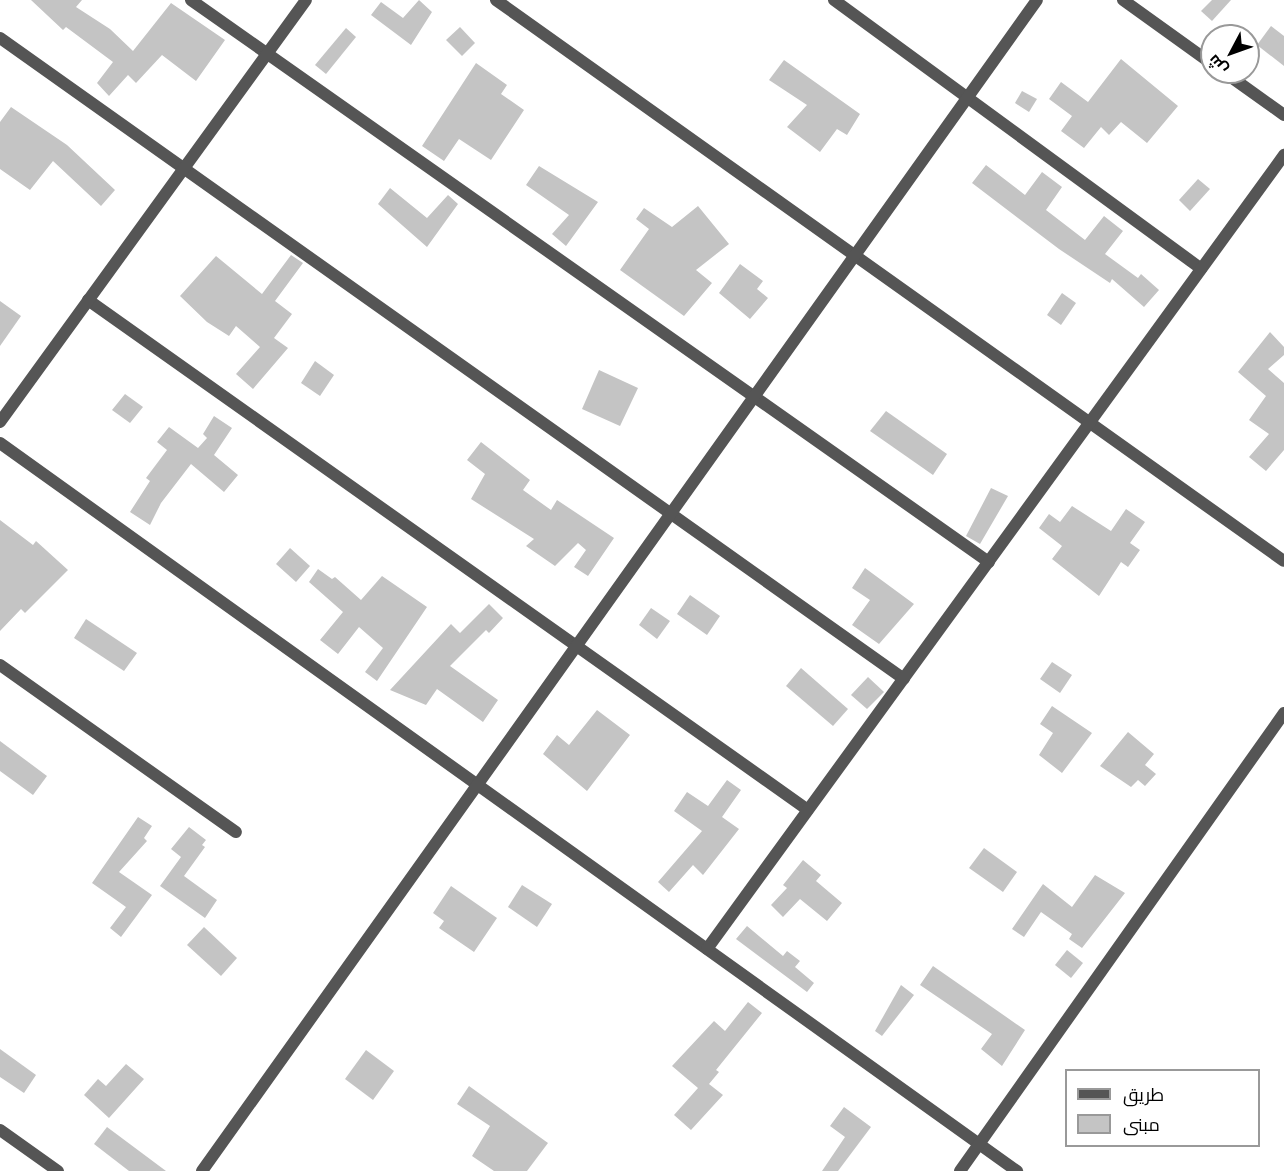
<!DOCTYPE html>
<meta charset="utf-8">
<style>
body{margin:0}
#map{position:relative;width:1284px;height:1171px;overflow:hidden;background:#fff;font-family:"Fira Sans",Cairo,sans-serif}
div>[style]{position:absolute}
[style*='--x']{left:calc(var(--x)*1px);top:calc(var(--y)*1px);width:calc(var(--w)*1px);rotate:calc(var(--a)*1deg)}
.building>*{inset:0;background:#c4c4c4}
.street>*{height:12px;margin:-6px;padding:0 6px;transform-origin:6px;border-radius:6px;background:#555}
span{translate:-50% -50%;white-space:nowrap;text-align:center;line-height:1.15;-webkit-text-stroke:4.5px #fff;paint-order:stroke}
.legend{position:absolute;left:1065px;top:1069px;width:195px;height:78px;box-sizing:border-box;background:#fff;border:2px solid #999;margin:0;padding:8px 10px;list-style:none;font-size:18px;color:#000}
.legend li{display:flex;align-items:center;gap:12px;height:30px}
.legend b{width:30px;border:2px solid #999}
.north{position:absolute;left:1200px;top:24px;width:60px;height:60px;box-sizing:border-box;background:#fff;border:2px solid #999;border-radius:50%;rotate:229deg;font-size:16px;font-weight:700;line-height:24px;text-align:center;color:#000}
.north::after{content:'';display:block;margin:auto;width:21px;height:27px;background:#000;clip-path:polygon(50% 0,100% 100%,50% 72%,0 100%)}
</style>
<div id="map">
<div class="building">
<i style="clip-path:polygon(31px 0,82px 0,76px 7px,110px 29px,133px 51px,171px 3px,225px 40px,196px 81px,162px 55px,136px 83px,128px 75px,109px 96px,97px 83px,113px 62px,66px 27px,63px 30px)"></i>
<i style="clip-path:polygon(419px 0,432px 12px,411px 45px,371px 15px,381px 2px,403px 18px)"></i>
<i style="clip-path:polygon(1212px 0,1231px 0,1212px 21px,1201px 11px)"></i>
<i style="clip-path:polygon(1271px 26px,1284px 36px,1284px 66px,1257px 45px)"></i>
<i style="clip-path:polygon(460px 27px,475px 43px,462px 56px,446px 40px)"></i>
<i style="clip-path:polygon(346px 28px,356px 37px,326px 74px,315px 65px)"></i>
<i style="clip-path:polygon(1121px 59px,1178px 106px,1147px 143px,1121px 122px,1109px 135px,1101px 127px,1084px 148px,1061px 131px,1072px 116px,1049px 99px,1061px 82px,1088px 102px)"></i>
<i style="clip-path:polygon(784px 60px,860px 114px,847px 135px,837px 129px,820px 152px,787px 127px,807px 105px,769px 80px)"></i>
<i style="clip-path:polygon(476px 63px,507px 85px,501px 94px,524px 110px,491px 160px,459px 139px,444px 161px,422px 146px)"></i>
<i style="clip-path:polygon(1022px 91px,1037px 99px,1029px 112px,1015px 103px)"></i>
<i style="clip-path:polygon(11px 107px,67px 145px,115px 190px,101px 206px,53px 161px,30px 190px,0 169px,0 122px)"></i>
<i style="clip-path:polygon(986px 165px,1025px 195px,1042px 172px,1062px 187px,1046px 210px,1085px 240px,1104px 216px,1123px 231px,1105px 254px,1138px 278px,1141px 274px,1159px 290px,1144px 307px,1112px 279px,1110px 283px,1059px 249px,972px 183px)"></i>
<i style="clip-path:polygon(539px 166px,598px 202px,566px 246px,552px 234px,569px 215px,526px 185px)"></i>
<i style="clip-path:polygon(1198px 179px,1210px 189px,1190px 211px,1179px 200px)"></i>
<i style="clip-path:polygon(390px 188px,427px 218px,448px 195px,458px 204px,427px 247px,378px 204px)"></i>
<i style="clip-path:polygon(698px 206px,729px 244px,696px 270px,712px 283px,684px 316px,620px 270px,649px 229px,636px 219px,644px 208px,672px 227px)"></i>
<i style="clip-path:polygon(291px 255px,303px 263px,275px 301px,292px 314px,274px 338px,288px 348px,253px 389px,236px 374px,260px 347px,236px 326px,229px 336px,207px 322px,180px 296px,216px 256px,262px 294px)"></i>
<i style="clip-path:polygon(740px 264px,763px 281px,757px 289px,768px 298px,750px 319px,719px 293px)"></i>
<i style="clip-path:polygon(1062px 293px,1076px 303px,1061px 325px,1047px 315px)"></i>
<i style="clip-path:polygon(0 301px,21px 316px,0 346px)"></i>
<i style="clip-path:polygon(1270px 332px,1284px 347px,1284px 355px,1268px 369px,1284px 383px,1284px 450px,1266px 471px,1249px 457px,1269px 434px,1249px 420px,1266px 396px,1238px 372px)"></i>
<i style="clip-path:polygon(315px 361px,334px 375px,320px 396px,301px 383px)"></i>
<i style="clip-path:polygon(599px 370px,638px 388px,620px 426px,582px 409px)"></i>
<i style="clip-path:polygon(125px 394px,143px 407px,130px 423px,112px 410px)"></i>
<i style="clip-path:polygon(886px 411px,947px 454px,933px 475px,870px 431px)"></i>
<i style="clip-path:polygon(214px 416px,232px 428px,214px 455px,238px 475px,224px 492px,191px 464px,161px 503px,150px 525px,130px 512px,150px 481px,146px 478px,167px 450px,157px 442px,169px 427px,198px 448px,207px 438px,203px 434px)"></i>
<i style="clip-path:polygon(481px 442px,530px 480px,523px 490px,551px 510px,557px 500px,614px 538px,588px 576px,574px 567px,586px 550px,578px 543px,555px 566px,526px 546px,534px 539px,471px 499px,485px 474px,467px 460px)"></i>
<i style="clip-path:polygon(991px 488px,1008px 496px,980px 544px,966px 536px)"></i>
<i style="clip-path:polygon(1072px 506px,1111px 531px,1126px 509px,1145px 522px,1130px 543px,1140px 550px,1128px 567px,1121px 562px,1099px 596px,1052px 559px,1062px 546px,1039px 528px,1049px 514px,1060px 522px)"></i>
<i style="clip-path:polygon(0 520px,33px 545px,36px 541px,68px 570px,25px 613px,21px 609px,0 631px)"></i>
<i style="clip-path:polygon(290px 548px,310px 566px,296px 582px,276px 564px)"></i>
<i style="clip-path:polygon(865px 568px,914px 604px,879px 644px,852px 625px,870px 600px,852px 588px)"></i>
<i style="clip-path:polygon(318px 569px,332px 579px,335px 577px,361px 600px,382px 576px,427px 607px,377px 681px,365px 672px,383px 648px,359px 627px,338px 654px,320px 640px,343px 612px,309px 582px)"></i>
<i style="clip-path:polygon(690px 595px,720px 616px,707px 635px,677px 614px)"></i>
<i style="clip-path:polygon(489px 604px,503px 618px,489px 633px,486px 630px,450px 666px,498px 700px,483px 722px,437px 689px,426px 705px,390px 690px,451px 624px,460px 633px)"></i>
<i style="clip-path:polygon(651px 608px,670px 621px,657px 639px,639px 625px)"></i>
<i style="clip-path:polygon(86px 619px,137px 653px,124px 671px,74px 638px)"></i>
<i style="clip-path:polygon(1052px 662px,1072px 675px,1060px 693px,1040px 679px)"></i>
<i style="clip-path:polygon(801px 668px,848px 709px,833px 726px,786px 686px)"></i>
<i style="clip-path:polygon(868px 677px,884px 692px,867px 709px,851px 695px)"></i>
<i style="clip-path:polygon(1052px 706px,1092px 733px,1062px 773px,1039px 755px,1053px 733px,1040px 724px)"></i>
<i style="clip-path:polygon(597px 710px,630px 735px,587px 791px,543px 754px,557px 735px,569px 745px)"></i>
<i style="clip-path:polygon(1128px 732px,1154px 754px,1145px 765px,1156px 774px,1145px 786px,1138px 780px,1131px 787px,1100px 766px)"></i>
<i style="clip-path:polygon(0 741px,47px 776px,33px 795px,0 771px)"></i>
<i style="clip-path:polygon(727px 780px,741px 790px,722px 817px,739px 829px,703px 875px,693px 865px,669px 892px,658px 882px,702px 831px,674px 811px,687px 792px,708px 806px)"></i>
<i style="clip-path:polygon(138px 817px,152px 826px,144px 838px,147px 841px,119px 872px,152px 895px,121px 937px,110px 928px,126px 907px,92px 883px)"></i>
<i style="clip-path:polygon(189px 827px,206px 840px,202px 845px,205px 847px,184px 876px,217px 900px,205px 918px,160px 886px,181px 857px,171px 849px)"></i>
<i style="clip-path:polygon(984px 848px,1017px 872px,1003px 892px,969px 868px)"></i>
<i style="clip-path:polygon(803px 860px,821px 875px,816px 881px,842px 903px,827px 921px,800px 899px,783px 917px,771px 905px,787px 888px,783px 885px)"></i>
<i style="clip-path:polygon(1095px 875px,1125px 893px,1082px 948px,1069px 939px,1072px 934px,1041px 912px,1024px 937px,1012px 929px,1043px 884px,1072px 907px)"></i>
<i style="clip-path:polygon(522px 885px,552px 904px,537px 927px,508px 907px)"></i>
<i style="clip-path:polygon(451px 886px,497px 918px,474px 952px,439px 928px,444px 921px,433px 913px)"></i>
<i style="clip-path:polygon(747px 926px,783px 956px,787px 951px,800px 961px,795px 967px,814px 983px,807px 992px,736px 939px)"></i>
<i style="clip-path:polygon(204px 927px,237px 958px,221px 976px,187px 945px)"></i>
<i style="clip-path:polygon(1067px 950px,1083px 963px,1071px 978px,1055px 965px)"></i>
<i style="clip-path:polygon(933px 966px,1025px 1030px,1002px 1066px,981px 1049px,992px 1034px,920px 985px)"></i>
<i style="clip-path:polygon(901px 985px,914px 995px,882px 1036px,875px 1031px)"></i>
<i style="clip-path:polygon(748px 1002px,762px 1013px,716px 1070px,719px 1072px,709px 1084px,723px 1095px,691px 1130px,674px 1115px,698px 1088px,672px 1066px,714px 1021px,725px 1031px)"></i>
<i style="clip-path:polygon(0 1049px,36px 1075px,24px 1093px,0 1077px)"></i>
<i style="clip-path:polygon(366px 1050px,394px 1071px,373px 1100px,345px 1079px)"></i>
<i style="clip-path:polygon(126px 1064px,144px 1079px,109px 1118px,84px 1095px,98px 1079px,106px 1086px)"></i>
<i style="clip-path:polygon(469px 1086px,548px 1143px,527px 1171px,494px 1171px,472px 1156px,490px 1126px,457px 1104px)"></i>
<i style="clip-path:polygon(844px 1107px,871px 1127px,838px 1171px,822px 1171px,845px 1137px,830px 1126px)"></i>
<i style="clip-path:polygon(107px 1127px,166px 1171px,129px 1171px,94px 1144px)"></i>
</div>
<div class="street">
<i style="--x:191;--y:0;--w:976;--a:35.16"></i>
<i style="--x:496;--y:0;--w:967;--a:35.45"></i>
<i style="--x:834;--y:0;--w:455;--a:36.2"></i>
<i style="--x:1123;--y:0;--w:110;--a:35.7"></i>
<i style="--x:0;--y:38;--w:1108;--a:35.34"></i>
<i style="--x:1224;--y:72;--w:74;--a:35.6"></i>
<i style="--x:88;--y:300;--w:882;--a:35.31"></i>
<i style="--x:0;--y:422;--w:521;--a:-54.05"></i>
<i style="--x:0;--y:443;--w:1251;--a:35.6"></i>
<i style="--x:0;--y:665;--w:289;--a:35.3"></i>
<i style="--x:707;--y:949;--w:982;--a:-53.99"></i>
<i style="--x:0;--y:1130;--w:71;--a:35.3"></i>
<i style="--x:202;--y:1171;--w:1438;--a:-54.51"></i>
<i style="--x:960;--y:1171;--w:561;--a:-54.72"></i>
</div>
<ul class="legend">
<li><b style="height:8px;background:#555"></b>طريق</li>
<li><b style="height:16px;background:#c4c4c4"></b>مبنى</li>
</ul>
<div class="north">ش</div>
</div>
